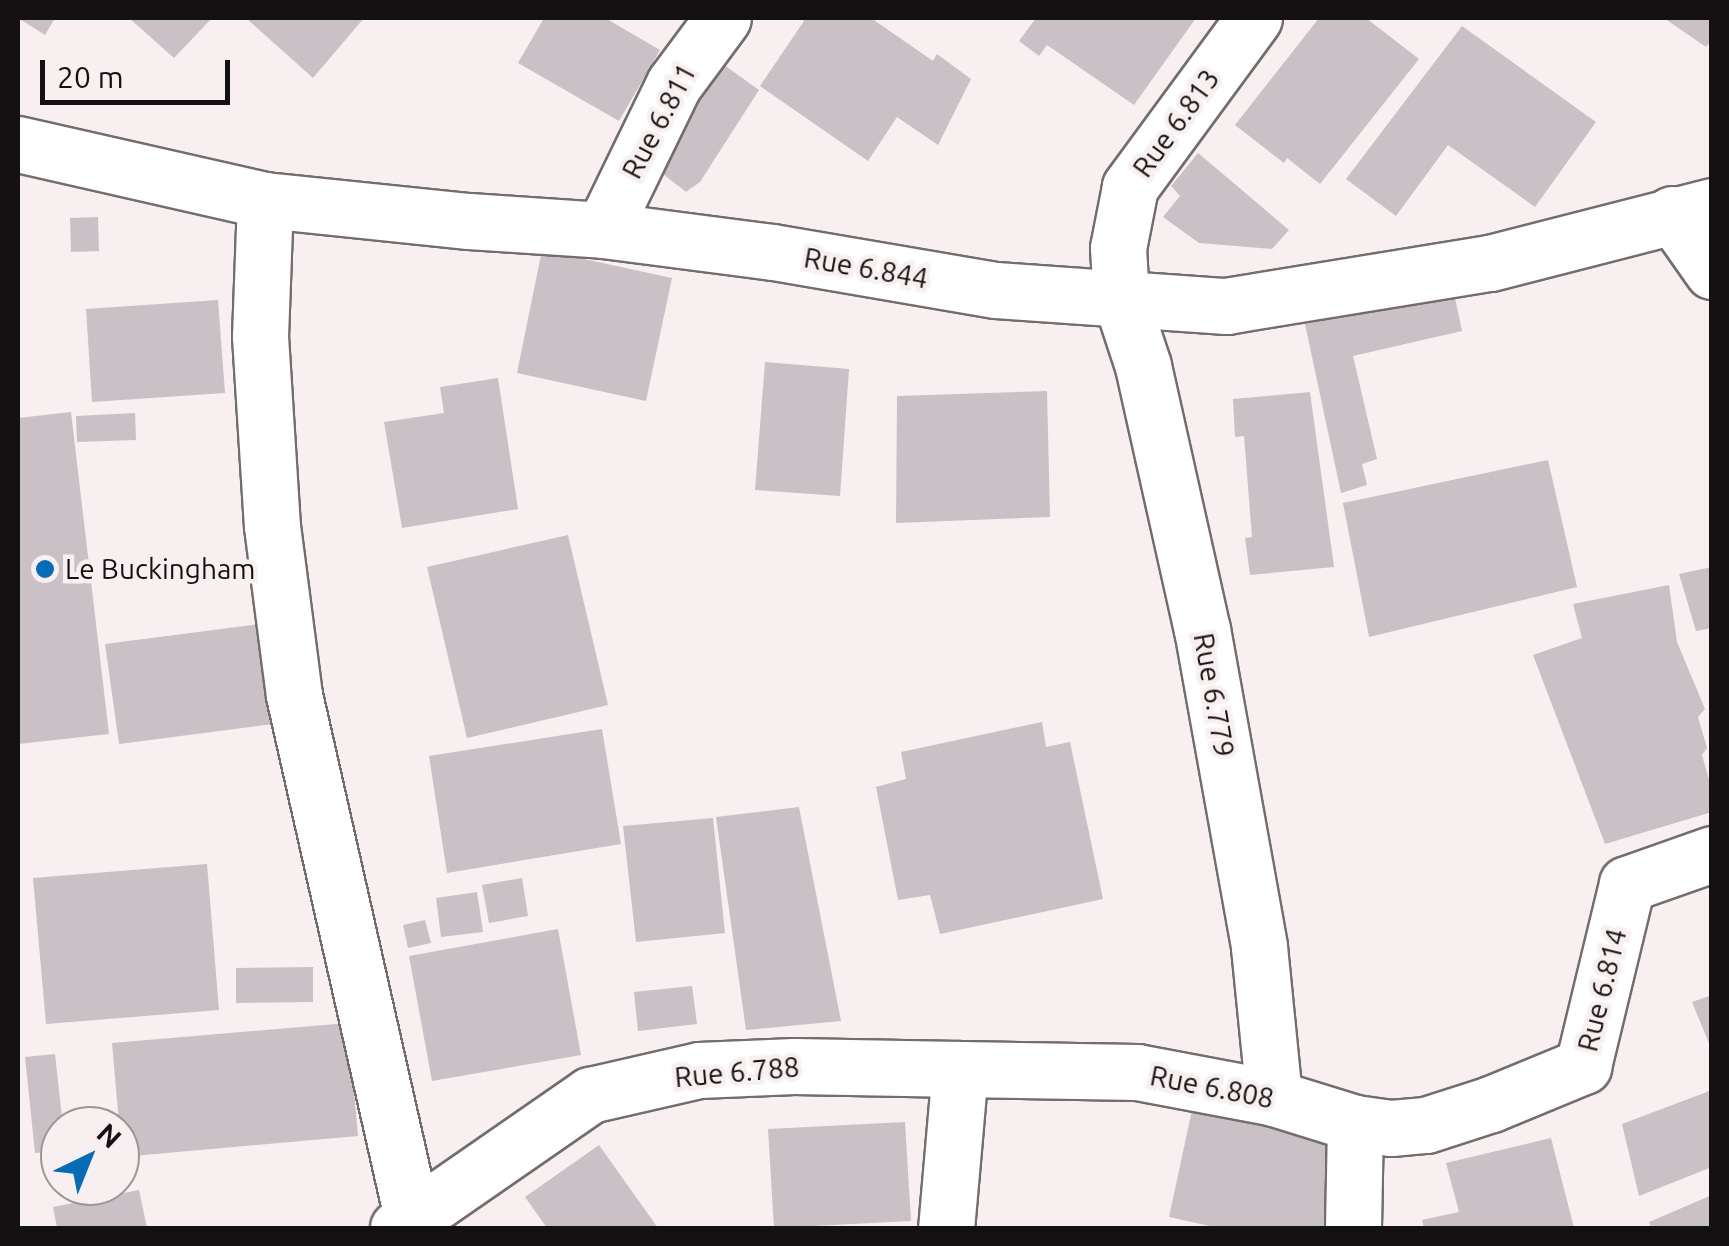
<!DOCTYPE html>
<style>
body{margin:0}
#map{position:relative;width:1729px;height:1246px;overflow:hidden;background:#f8eff0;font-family:Ubuntu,sans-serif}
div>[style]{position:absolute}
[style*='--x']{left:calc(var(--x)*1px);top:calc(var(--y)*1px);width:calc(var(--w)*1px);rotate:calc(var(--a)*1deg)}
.building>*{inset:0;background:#c9c1c5}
.roads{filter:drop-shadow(2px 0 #746c6d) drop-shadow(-2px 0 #746c6d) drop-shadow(0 2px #746c6d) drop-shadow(0 -2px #746c6d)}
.street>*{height:55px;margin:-27.5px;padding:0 27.5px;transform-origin:27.5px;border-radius:27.5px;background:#fff}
.dots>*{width:28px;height:28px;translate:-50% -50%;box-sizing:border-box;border:5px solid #f8eff0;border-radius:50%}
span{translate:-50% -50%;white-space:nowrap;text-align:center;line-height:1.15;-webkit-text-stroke:9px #f8eff0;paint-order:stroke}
.street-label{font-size:28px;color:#141112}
.poi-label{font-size:28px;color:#141112}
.left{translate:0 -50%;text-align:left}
.frame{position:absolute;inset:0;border:20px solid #141112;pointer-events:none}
.north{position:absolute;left:40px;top:1106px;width:100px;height:100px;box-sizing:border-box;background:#f8eff0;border:2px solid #9d9697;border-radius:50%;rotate:43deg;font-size:28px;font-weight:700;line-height:40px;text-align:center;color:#141112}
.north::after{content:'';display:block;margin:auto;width:35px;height:45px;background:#056db8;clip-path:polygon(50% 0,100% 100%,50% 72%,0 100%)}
.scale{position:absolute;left:40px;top:60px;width:190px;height:45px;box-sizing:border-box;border:5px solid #141112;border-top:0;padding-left:12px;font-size:30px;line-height:35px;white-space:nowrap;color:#141112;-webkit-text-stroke:8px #f8eff0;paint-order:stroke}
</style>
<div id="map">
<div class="building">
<i style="clip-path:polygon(18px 18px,55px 18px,45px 35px)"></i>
<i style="clip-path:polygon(129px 18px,212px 18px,174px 58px)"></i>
<i style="clip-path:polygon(246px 18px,364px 18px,313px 78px)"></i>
<i style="clip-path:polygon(544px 18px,605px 18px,660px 50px,619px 121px,518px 63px)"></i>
<i style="clip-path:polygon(799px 18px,871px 18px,933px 61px,937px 54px,971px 79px,938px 145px,897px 117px,868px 161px,760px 86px,804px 21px)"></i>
<i style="clip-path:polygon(1036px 18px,1196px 18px,1134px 105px,1047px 45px,1039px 56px,1019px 41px)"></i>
<i style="clip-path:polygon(1319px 18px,1366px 18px,1419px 59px,1320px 184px,1287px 158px,1284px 163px,1235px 125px)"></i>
<i style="clip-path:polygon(1664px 18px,1712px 18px,1712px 40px,1706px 47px)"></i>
<i style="clip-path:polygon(1462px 26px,1596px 122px,1535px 207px,1448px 145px,1396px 216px,1346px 179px)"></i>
<i style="clip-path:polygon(720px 62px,759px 90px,700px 182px,686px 192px,654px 167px)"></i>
<i style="clip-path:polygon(1198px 153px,1289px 230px,1272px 249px,1199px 243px,1163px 217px,1180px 196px,1171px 186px)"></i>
<i style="clip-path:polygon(98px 217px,99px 251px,71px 252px,70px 218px)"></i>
<i style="clip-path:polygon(542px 250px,672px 278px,646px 401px,517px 373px)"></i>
<i style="clip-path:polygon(1454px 293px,1462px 331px,1353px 356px,1377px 459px,1362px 464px,1367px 485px,1341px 493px,1305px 324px)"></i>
<i style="clip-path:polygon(218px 300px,225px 393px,92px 402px,86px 309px)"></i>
<i style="clip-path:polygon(765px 362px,849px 369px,840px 496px,755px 490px)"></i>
<i style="clip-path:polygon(498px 378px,518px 509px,402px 528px,384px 422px,444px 413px,440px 387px)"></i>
<i style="clip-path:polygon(1047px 391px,1050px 517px,896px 523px,897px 396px)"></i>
<i style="clip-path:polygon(1310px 392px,1334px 567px,1250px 575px,1245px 538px,1252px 537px,1244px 436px,1235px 437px,1233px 399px)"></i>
<i style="clip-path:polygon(71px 412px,109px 734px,19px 744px,18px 418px)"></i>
<i style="clip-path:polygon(135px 413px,136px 440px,77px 442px,76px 416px)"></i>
<i style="clip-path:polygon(1548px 460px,1577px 587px,1369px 637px,1343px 503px)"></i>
<i style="clip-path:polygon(568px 535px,608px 705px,467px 738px,427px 567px)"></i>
<i style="clip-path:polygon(1712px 567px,1712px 628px,1696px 631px,1679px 574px)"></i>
<i style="clip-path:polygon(1669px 585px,1677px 642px,1705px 709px,1698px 717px,1707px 748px,1702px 755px,1712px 790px,1712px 812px,1605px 844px,1533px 655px,1582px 638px,1573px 604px)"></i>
<i style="clip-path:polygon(260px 624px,273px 724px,119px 744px,105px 644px)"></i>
<i style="clip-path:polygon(1042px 722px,1046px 747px,1070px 742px,1103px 899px,940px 934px,930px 895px,898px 900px,876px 787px,906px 779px,901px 752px)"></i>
<i style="clip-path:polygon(602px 729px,621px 844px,447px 873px,429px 756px)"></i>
<i style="clip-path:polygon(799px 807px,841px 1021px,746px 1030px,716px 817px)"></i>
<i style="clip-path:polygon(713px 818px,725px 933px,636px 942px,623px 826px)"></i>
<i style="clip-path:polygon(207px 864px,219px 1010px,46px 1024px,33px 878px)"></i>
<i style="clip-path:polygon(522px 878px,528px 916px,489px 923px,482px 885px)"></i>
<i style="clip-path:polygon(477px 892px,483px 932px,441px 937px,436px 898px)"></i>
<i style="clip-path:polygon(425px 920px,431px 943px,408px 948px,403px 925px)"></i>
<i style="clip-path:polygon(558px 929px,581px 1055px,432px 1081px,409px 956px)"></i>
<i style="clip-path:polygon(313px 967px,313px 1002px,236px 1003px,236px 968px)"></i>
<i style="clip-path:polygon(692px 986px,697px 1024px,638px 1031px,634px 992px)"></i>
<i style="clip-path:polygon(1712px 995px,1712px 1048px,1711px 1048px,1692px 1002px)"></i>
<i style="clip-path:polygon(348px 1023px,358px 1136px,122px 1157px,112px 1043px)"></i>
<i style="clip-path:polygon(55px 1054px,63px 1126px,60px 1151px,35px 1153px,25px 1057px)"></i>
<i style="clip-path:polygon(1712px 1090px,1712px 1167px,1639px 1196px,1622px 1124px)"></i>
<i style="clip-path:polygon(1195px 1096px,1348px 1131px,1326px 1228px,1219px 1228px,1169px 1217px)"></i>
<i style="clip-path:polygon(905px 1122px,911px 1221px,774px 1228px,768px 1129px)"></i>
<i style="clip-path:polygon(1551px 1138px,1574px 1228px,1424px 1228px,1422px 1220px,1459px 1212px,1446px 1163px)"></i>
<i style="clip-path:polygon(599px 1145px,658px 1228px,547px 1228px,525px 1197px)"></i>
<i style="clip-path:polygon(139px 1190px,147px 1228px,57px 1228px,53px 1207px)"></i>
<i style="clip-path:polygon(1712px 1195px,1712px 1228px,1651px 1228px,1649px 1222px)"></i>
</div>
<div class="roads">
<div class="street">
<i style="--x:1254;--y:18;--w:210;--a:126.3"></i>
<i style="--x:1130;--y:187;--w:62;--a:101.1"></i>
<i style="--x:1118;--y:248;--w:51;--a:86.6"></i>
<i style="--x:1121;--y:299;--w:71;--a:71.8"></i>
<i style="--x:1143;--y:366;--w:270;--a:77.4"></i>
<i style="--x:1202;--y:629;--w:323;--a:79.8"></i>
<i style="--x:1259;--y:947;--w:152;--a:84.3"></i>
<i style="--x:18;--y:144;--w:253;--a:12.8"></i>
<i style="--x:265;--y:200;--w:205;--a:5.9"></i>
<i style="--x:469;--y:221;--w:134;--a:3.8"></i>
<i style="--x:603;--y:230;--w:171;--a:7.4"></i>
<i style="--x:773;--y:252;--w:226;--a:9.7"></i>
<i style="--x:996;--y:290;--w:231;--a:4"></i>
<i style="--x:1226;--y:306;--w:267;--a:-9.3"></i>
<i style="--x:1490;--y:263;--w:229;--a:-14.4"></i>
<i style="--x:265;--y:200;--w:136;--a:92.1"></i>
<i style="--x:260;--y:336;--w:190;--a:86.4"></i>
<i style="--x:272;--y:526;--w:170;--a:82.6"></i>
<i style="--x:294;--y:695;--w:535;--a:77.26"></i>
<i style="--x:1672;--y:214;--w:70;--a:54.9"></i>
<i style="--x:603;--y:230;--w:162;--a:-64.1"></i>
<i style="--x:674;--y:84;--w:82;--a:-53.4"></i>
<i style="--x:960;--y:1069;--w:177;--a:1"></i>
<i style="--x:1137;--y:1072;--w:139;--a:10.7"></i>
<i style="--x:1274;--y:1098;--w:85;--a:17.2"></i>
<i style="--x:1355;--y:1123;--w:105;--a:91.1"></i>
<i style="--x:1355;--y:1123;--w:36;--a:8"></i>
<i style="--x:1391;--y:1128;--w:35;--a:-5"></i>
<i style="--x:1426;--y:1125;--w:68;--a:-17.9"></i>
<i style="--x:1491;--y:1104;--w:100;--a:-22.4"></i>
<i style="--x:1583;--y:1066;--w:187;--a:-76.4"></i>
<i style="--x:1627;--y:884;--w:90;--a:-19.4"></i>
<i style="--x:398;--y:1228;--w:234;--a:-34.7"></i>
<i style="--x:590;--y:1095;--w:112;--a:-12.9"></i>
<i style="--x:699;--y:1070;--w:95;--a:-2.4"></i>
<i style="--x:794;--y:1066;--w:166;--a:1"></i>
<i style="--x:960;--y:1069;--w:160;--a:95"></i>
</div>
</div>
<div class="dots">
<i style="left:45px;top:569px;background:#056db8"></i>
</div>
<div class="street-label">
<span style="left:659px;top:121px;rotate:-62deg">Rue 6.811</span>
<span style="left:1176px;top:123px;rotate:-54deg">Rue 6.813</span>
<span style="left:866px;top:268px;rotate:10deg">Rue 6.844</span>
<span style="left:1214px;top:695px;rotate:80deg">Rue 6.779</span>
<span style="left:1602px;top:990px;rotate:-76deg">Rue 6.814</span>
<span style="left:737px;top:1072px;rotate:-5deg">Rue 6.788</span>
<span style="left:1212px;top:1087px;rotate:11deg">Rue 6.808</span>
</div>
<div class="poi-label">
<span class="left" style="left:65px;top:569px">Le Buckingham</span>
</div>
<div class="frame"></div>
<div class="north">N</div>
<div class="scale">20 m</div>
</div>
